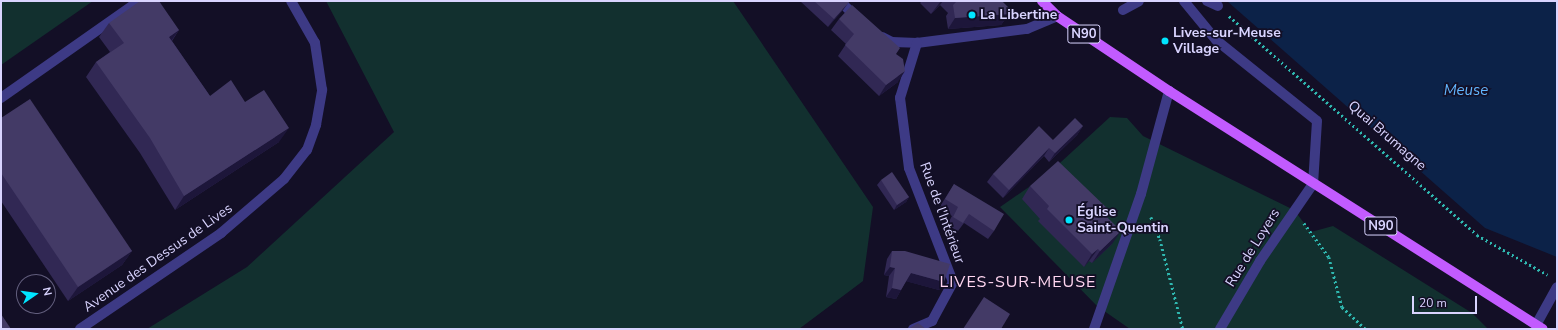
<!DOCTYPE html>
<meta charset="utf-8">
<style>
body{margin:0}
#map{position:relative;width:1558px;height:330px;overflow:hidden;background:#130f26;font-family:"Nunito Sans",sans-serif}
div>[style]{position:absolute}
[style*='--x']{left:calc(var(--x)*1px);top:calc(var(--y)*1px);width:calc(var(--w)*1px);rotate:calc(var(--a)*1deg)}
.green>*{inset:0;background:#12302f}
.water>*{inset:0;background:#0c2248}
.path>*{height:2.5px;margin-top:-1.25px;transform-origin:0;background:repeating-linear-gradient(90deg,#2fb8b0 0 2px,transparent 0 5px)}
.service>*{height:10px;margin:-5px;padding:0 5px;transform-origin:5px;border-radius:5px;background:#3d3a85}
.minor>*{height:10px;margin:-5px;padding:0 5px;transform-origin:5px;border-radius:5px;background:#3d3a85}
.tertiary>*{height:10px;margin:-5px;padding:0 5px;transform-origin:5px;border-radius:5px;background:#3d3a85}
.primary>*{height:10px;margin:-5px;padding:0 5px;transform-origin:5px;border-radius:5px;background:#c25bff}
.wall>*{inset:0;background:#312854}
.shaded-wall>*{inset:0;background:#1d163a}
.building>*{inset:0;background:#433a66}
.dots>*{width:11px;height:11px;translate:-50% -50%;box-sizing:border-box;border:2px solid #130f26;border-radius:50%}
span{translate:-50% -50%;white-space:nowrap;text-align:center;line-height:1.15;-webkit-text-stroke:3.5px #130f26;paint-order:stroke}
.shield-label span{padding:1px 3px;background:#130f26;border:1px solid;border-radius:3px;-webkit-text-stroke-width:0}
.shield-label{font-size:13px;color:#d9d4ff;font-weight:700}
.poi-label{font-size:14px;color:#d9d4ff;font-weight:700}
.left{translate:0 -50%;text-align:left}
.street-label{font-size:14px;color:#d9d4ff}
.water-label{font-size:15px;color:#62b6ff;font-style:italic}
.quarter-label{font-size:16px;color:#ffd6f0;letter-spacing:1px}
.frame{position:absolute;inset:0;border:2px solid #d9d4ff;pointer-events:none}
.north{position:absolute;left:16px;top:274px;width:40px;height:40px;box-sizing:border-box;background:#130f26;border:1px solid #625e7d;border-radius:50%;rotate:77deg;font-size:11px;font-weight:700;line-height:16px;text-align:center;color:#d9d4ff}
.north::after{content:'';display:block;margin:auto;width:14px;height:18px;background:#00e5ff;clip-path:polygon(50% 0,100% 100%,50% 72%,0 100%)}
.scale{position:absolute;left:1412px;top:296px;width:65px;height:18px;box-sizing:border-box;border:2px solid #d9d4ff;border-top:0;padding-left:5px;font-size:12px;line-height:14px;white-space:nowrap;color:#d9d4ff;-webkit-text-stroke:3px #130f26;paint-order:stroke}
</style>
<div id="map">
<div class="green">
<i style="clip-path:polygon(1px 1px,93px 1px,1px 65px)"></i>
<i style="clip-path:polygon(326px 1px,733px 1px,873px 207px,863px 281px,799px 329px,147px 329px,247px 267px,394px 132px)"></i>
<i style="clip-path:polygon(1110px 117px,1127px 118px,1143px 136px,1294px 210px,1311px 232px,1333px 226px,1472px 313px,1488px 329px,1130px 329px,1097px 306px,1000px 207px,1049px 173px)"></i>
</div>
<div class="water">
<i style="clip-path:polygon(1227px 1px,1557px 1px,1557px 257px,1485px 228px)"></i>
</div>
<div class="path">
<i style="--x:1229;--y:16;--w:331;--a:41.4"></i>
<i style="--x:1477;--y:235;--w:81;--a:29.4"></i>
<i style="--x:1151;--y:217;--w:24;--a:68"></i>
<i style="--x:1160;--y:239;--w:93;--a:75.7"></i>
<i style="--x:1304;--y:223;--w:42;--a:53.7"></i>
<i style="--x:1329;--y:257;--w:52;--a:75.4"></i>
<i style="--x:1342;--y:307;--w:33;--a:43"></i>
</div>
<div class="service">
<i style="--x:1184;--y:1;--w:50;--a:50.6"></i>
<i style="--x:1216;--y:40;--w:129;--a:38.7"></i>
<i style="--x:1317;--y:121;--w:63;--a:93.6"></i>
<i style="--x:1207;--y:1;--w:12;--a:24"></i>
<i style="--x:1123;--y:10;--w:18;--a:-29"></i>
<i style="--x:1536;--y:325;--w:43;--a:-61.1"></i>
</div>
<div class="minor">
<i style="--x:840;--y:1;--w:25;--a:45"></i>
<i style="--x:882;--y:37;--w:11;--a:27"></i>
<i style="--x:892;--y:42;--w:25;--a:2"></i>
<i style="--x:917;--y:43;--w:111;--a:-7.3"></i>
<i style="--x:1027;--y:29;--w:33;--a:-23"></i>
<i style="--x:1;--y:98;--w:169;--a:-35.1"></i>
<i style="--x:80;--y:329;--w:171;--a:-34.2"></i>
<i style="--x:221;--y:233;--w:83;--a:-40.6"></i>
<i style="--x:284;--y:179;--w:37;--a:-52"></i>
<i style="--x:307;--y:150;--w:27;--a:-70"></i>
<i style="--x:316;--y:125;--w:36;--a:-80"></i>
<i style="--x:322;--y:90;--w:48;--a:-98.5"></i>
<i style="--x:315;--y:43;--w:48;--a:-119.7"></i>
<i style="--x:913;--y:329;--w:21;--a:-23"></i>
<i style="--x:932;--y:321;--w:44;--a:-61.7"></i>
<i style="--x:953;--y:282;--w:122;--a:-111.1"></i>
<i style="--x:909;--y:168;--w:71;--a:-97.3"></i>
<i style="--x:900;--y:98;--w:58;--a:-72.8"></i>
<i style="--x:1094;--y:329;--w:143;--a:-70.8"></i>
<i style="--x:1141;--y:194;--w:107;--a:-74.8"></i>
</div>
<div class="tertiary">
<i style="--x:1220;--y:329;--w:79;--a:-59.5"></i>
<i style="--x:1260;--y:261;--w:93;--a:-55.5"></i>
</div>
<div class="primary">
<i style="--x:1042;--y:1;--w:21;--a:45"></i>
<i style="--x:1057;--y:16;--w:135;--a:33.8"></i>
<i style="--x:1169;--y:91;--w:443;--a:32.5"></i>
</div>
<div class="wall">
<i style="clip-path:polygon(800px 1px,848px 1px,843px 10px,828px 27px)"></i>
<i style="clip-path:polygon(922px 1px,1002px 1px,1009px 14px,1001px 25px,948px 29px,946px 16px,948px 13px,940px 5px,931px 14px,920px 3px)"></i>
<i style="clip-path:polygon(839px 19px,896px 54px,898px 82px,879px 96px,838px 56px,846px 44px,831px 30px)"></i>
<i style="clip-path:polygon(109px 23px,179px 30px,172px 41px,210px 96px,245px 102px,279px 142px,175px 210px,140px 153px,86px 77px,96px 62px,110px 52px,99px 37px)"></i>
<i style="clip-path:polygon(1px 118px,132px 251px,122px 265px,68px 301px,1px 201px)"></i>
<i style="clip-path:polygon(1083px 126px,1077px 135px,1049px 162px,1044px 156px,1003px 198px,987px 182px,993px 174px,1053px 140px)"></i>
<i style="clip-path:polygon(881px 180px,909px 197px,906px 202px,894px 210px,877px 185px)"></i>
<i style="clip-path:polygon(954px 184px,994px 231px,988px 239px,964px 223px,958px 231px,947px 225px,952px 216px,939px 208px)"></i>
<i style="clip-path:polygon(1030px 186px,1106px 217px,1112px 244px,1092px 263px,1089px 261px,1084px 267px,1038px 221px,1040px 219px,1022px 199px)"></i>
<i style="clip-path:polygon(892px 251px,944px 282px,939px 290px,906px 281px,896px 299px,886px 297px,889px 276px,884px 275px,887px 259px)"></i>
</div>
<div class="shaded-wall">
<i style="clip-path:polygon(941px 1px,943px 1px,940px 5px,931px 14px)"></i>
<i style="clip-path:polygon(849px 2px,843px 10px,828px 27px,834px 19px)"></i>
<i style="clip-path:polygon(1009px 14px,1001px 25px,948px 29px,955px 18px)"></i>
<i style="clip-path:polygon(179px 30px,169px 44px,169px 37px)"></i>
<i style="clip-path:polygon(905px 71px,898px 82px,879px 96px,886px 85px)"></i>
<i style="clip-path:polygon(1083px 126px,1077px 135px,1049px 162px,1055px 153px)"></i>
<i style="clip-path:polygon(289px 128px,279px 142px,175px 210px,184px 196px)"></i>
<i style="clip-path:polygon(1049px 148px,1044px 156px,1003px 198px,1009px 190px)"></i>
<i style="clip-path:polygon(909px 197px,906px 202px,894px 210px,897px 205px)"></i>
<i style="clip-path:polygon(1121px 231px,1112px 244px,1092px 263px,1100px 251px)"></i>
<i style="clip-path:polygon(1098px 249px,1089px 261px,1084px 267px,1092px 254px)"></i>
<i style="clip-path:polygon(132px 251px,122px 265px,68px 301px,78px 287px)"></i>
<i style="clip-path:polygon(890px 267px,895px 268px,889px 276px,884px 275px)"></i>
<i style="clip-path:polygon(911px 273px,944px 282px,939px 290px,905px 281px)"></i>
<i style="clip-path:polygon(892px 288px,901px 290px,896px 299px,886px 297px)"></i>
</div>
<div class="building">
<i style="clip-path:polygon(140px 1px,159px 1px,179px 30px,169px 37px,210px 96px,231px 80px,245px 102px,264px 90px,289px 128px,184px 196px,150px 138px,96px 62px,124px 43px,109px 23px)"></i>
<i style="clip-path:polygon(814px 1px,848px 1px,849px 2px,834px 19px)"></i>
<i style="clip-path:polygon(955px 1px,1002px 1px,1009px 8px,1009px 14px,955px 18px,953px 5px,956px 2px)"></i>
<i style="clip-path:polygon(852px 5px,900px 48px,896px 54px,903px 59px,905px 71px,886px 85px,845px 45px,854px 34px,839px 19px)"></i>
<i style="clip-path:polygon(30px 99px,132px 251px,78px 287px,1px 173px,1px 118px)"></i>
<i style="clip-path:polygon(1075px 118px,1083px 126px,1055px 153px,1049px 148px,1009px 190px,993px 174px,1039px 126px,1053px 140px)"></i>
<i style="clip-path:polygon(1058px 161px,1110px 211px,1106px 216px,1121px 231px,1100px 251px,1098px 249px,1092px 254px,1047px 209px,1049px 206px,1030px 186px)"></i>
<i style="clip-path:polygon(892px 172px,909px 197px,897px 205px,881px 180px)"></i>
<i style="clip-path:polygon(954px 184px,1004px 214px,994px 231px,969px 214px,963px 223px,953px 217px,958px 207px,945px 199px)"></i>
<i style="clip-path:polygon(892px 251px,905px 251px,950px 264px,944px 282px,911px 273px,901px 290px,892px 288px,895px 268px,890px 267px)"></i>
<i style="clip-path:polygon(984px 297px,1010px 314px,1001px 329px,963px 329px)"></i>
<i style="clip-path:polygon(1px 314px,11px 329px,1px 329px)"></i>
<i style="clip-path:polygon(918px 323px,926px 329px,908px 329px)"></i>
</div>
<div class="dots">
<i style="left:972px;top:15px;background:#00e5ff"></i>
<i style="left:1165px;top:41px;background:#00e5ff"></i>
<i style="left:1069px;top:220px;background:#00e5ff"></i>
</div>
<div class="shield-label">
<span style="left:1084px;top:34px">N90</span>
<span style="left:1381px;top:226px">N90</span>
</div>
<div class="poi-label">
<span class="left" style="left:980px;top:15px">La Libertine</span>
<span class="left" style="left:1173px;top:41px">Lives-sur-Meuse<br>Village</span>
<span class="left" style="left:1077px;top:220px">Église<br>Saint-Quentin</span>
</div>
<div class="street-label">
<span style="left:1387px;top:136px;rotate:41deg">Quai Brumagne</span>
<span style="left:942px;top:213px;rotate:70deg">Rue de l'Intérieur</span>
<span style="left:1253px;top:248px;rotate:-58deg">Rue de Loyers</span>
<span style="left:158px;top:258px;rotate:-35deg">Avenue des Dessus de Lives</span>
</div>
<div class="water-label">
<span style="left:1466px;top:91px">Meuse</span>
</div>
<div class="quarter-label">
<span style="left:1018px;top:282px">LIVES-SUR-MEUSE</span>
</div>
<div class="frame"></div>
<div class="north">N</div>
<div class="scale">20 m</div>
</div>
